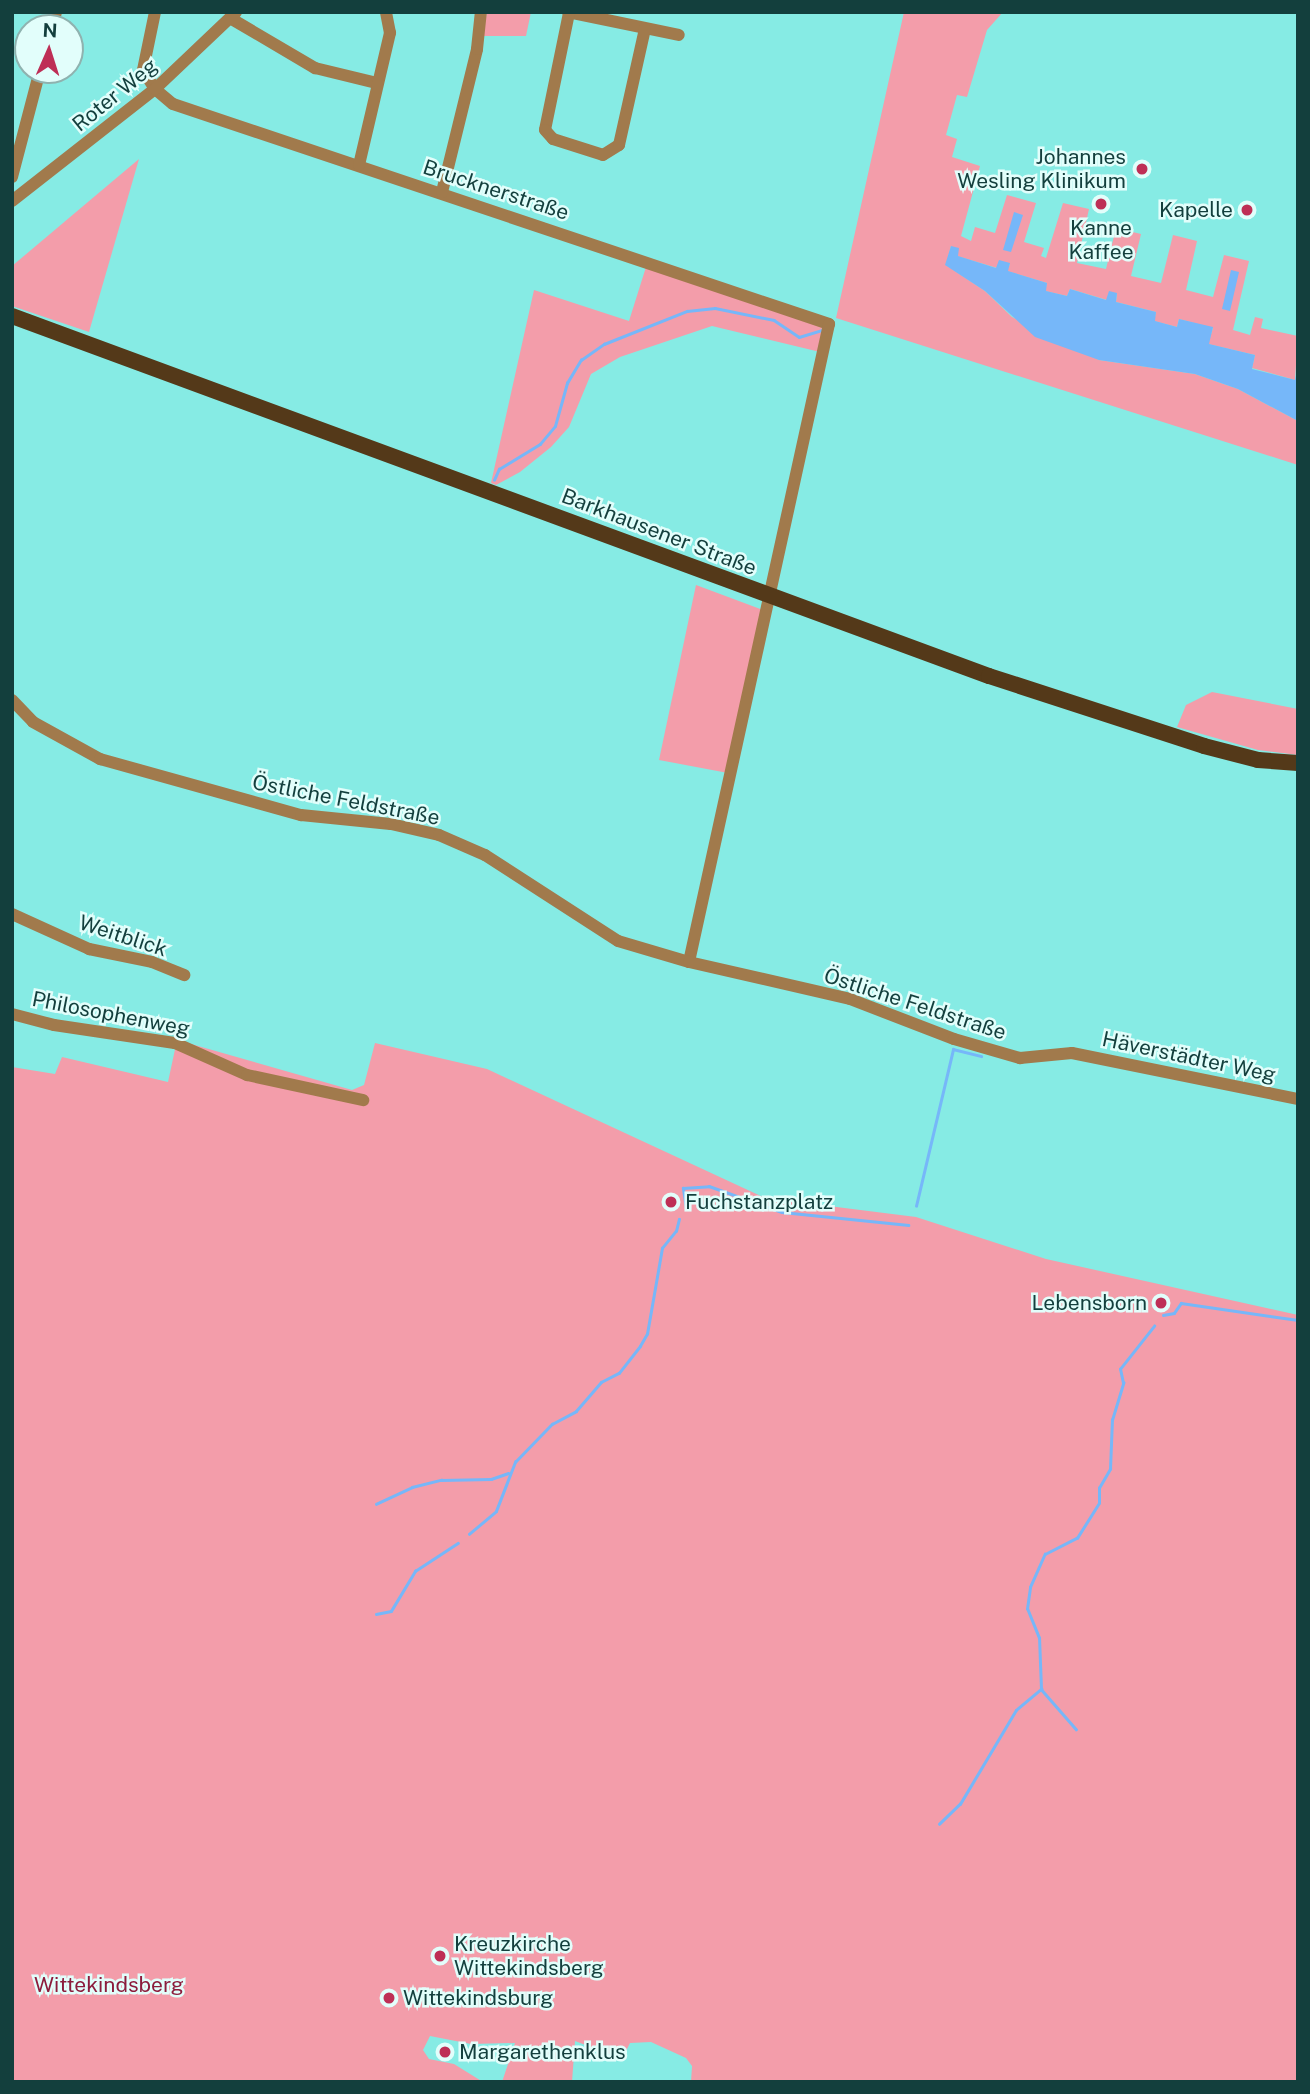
<!DOCTYPE html>
<meta charset="utf-8">
<style>
body{margin:0}
#map{position:relative;width:1310px;height:2094px;overflow:hidden;background:#86ebe4;font-family:"Public Sans",sans-serif}
div>[style]{position:absolute}
[style*='--x']{left:calc(var(--x)*1px);top:calc(var(--y)*1px);width:calc(var(--w)*1px);rotate:calc(var(--a)*1deg)}
.green>*{inset:0;background:#f39daa}
.water>*{inset:0;background:#76b7f9}
.stream>*{height:2.5px;margin:-1.25px;padding:0 1.25px;transform-origin:1.25px;border-radius:1.25px;background:#76b7f9}
.minor>*{height:12px;margin:-6px;padding:0 6px;transform-origin:6px;border-radius:6px;background:#a17a4c}
.major>*{height:16px;margin:-8px;padding:0 8px;transform-origin:8px;border-radius:8px;background:#543919}
.dots>*{width:19px;height:19px;translate:-50% -50%;box-sizing:border-box;border:4px solid #e2fefb;border-radius:50%}
span{translate:-50% -50%;white-space:nowrap;text-align:center;line-height:1.15;-webkit-text-stroke:5px #e2fefb;paint-order:stroke}
.street-label{font-size:21px;color:#133f3d}
.poi-label{font-size:21px;color:#133f3d}
.right{translate:-100% -50%;text-align:right}
.left{translate:0 -50%;text-align:left}
.park-label{font-size:21px;color:#8c1c3c}
.frame{position:absolute;inset:0;border:14px solid #133f3d;pointer-events:none}
.north{position:absolute;left:14px;top:14px;width:70px;height:70px;box-sizing:border-box;background:#e2fefb;border:2px solid #8fb2af;border-radius:50%;rotate:3deg;font-size:19px;font-weight:700;line-height:28px;text-align:center;color:#133f3d}
.north::after{content:'';display:block;margin:auto;width:24px;height:32px;background:#be2f56;clip-path:polygon(50% 0,100% 100%,50% 72%,0 100%)}
</style>
<div id="map">
<div class="green">
<i style="clip-path:polygon(487px 12px,531px 12px,526px 36px,482px 36px)"></i>
<i style="clip-path:polygon(904px 12px,1003px 12px,987px 30px,967px 97px,957px 95px,946px 135px,957px 139px,952px 157px,980px 166px,961px 236px,971px 241px,975px 227px,995px 233px,1007px 195px,1036px 203px,1024px 242px,1044px 248px,1041px 256px,1046px 258px,1063px 203px,1089px 209px,1077px 263px,1106px 269px,1116px 228px,1141px 234px,1131px 276px,1161px 283px,1173px 235px,1197px 241px,1186px 290px,1213px 297px,1224px 255px,1249px 261px,1233px 330px,1250px 335px,1255px 317px,1263px 319px,1261px 328px,1298px 336px,1295px 380px,1252px 368px,1255px 355px,1208px 344px,1213px 328px,1179px 319px,1177px 327px,1154px 321px,1156px 312px,1116px 302px,1117px 293px,1107px 300px,1070px 289px,1067px 296px,1045px 291px,1047px 283px,1007px 271px,1010px 264px,997px 268px,957px 256px,951px 246px,946px 265px,985px 291px,1012px 317px,1099px 360px,1195px 374px,1238px 389px,1298px 421px,1298px 465px,836px 318px)"></i>
<i style="clip-path:polygon(139px 159px,89px 332px,12px 306px,12px 266px)"></i>
<i style="clip-path:polygon(646px 267px,822px 325px,820px 352px,712px 326px,620px 357px,591px 374px,569px 427px,551px 447px,520px 472px,496px 485px,491px 483px,534px 290px,629px 321px)"></i>
<i style="clip-path:polygon(696px 585px,763px 610px,728px 773px,659px 760px)"></i>
<i style="clip-path:polygon(1212px 692px,1298px 709px,1298px 755px,1258px 750px,1177px 727px,1186px 705px)"></i>
<i style="clip-path:polygon(177px 1040px,352px 1090px,364px 1085px,375px 1043px,487px 1069px,765px 1198px,916px 1217px,1046px 1259px,1298px 1315px,1298px 2082px,691px 2082px,692px 2066px,686px 2058px,651px 2042px,630px 2043px,622px 2059px,575px 2041px,572px 2082px,502px 2082px,515px 2043px,471px 2044px,430px 2036px,423px 2050px,429px 2059px,454px 2064px,483px 2082px,12px 2082px,12px 1067px,55px 1074px,62px 1057px,168px 1082px)"></i>
</div>
<div class="water">
<i style="clip-path:polygon(1014px 212px,1023px 215px,1011px 252px,1003px 250px)"></i>
<i style="clip-path:polygon(951px 246px,959px 248px,958px 256px,996px 268px,999px 260px,1010px 263px,1008px 271px,1047px 283px,1046px 291px,1067px 296px,1070px 289px,1106px 300px,1109px 291px,1117px 293px,1116px 302px,1156px 312px,1155px 321px,1177px 327px,1179px 319px,1213px 327px,1209px 344px,1255px 355px,1252px 369px,1295px 380px,1298px 366px,1298px 421px,1238px 389px,1195px 374px,1099px 360px,1035px 337px,985px 291px,945px 265px)"></i>
<i style="clip-path:polygon(1231px 270px,1239px 272px,1230px 311px,1222px 309px)"></i>
</div>
<div class="stream">
<i style="--x:494;--y:480;--w:12;--a:-66"></i>
<i style="--x:499;--y:469;--w:48;--a:-31.4"></i>
<i style="--x:540;--y:444;--w:23;--a:-50"></i>
<i style="--x:555;--y:426;--w:45;--a:-74.4"></i>
<i style="--x:567;--y:383;--w:27;--a:-59"></i>
<i style="--x:581;--y:360;--w:28;--a:-35"></i>
<i style="--x:604;--y:344;--w:89;--a:-21.7"></i>
<i style="--x:687;--y:311;--w:28;--a:-6"></i>
<i style="--x:715;--y:308;--w:60;--a:11.5"></i>
<i style="--x:774;--y:320;--w:30;--a:34"></i>
<i style="--x:799;--y:337;--w:24;--a:-17"></i>
<i style="--x:916;--y:1206;--w:161;--a:-76.7"></i>
<i style="--x:953;--y:1049;--w:29;--a:14"></i>
<i style="--x:686;--y:1208;--w:20;--a:-99"></i>
<i style="--x:683;--y:1188;--w:26;--a:-4"></i>
<i style="--x:709;--y:1186;--w:77;--a:19.6"></i>
<i style="--x:782;--y:1212;--w:127;--a:5.9"></i>
<i style="--x:1163;--y:1315;--w:11;--a:-10"></i>
<i style="--x:1174;--y:1313;--w:12;--a:-55"></i>
<i style="--x:1181;--y:1303;--w:118;--a:8.3"></i>
<i style="--x:376;--y:1504;--w:40;--a:-25"></i>
<i style="--x:412;--y:1487;--w:30;--a:-14"></i>
<i style="--x:441;--y:1480;--w:50;--a:-1.1"></i>
<i style="--x:491;--y:1479;--w:18;--a:-19"></i>
<i style="--x:469;--y:1534;--w:35;--a:-40"></i>
<i style="--x:496;--y:1511;--w:53;--a:-68.8"></i>
<i style="--x:515;--y:1462;--w:53;--a:-45.8"></i>
<i style="--x:552;--y:1424;--w:27;--a:-28"></i>
<i style="--x:576;--y:1411;--w:38;--a:-49"></i>
<i style="--x:601;--y:1382;--w:20;--a:-27"></i>
<i style="--x:619;--y:1373;--w:34;--a:-52"></i>
<i style="--x:640;--y:1346;--w:14;--a:-60"></i>
<i style="--x:647;--y:1334;--w:87;--a:-80.1"></i>
<i style="--x:662;--y:1248;--w:22;--a:-51"></i>
<i style="--x:676;--y:1231;--w:12;--a:-76"></i>
<i style="--x:376;--y:1614;--w:15;--a:-11"></i>
<i style="--x:391;--y:1611;--w:47;--a:-59"></i>
<i style="--x:415;--y:1571;--w:51;--a:-33.1"></i>
<i style="--x:1042;--y:1690;--w:52;--a:48.9"></i>
<i style="--x:939;--y:1824;--w:29;--a:-44"></i>
<i style="--x:960;--y:1804;--w:109;--a:-59.2"></i>
<i style="--x:1016;--y:1710;--w:33;--a:-40"></i>
<i style="--x:1041;--y:1689;--w:51;--a:-92.2"></i>
<i style="--x:1039;--y:1638;--w:31;--a:-112"></i>
<i style="--x:1027;--y:1609;--w:22;--a:-82"></i>
<i style="--x:1030;--y:1587;--w:36;--a:-66"></i>
<i style="--x:1045;--y:1554;--w:36;--a:-27"></i>
<i style="--x:1077;--y:1538;--w:41;--a:-57.8"></i>
<i style="--x:1099;--y:1503;--w:15;--a:-90"></i>
<i style="--x:1099;--y:1488;--w:22;--a:-60"></i>
<i style="--x:1110;--y:1469;--w:49;--a:-87.7"></i>
<i style="--x:1112;--y:1420;--w:39;--a:-73"></i>
<i style="--x:1123;--y:1383;--w:14;--a:-102"></i>
<i style="--x:1120;--y:1369;--w:55;--a:-51.7"></i>
</div>
<div class="minor">
<i style="--x:155;--y:12;--w:59;--a:101.7"></i>
<i style="--x:143;--y:70;--w:22;--a:58"></i>
<i style="--x:155;--y:89;--w:23;--a:40"></i>
<i style="--x:173;--y:104;--w:692;--a:18.54"></i>
<i style="--x:829;--y:324;--w:653;--a:102.38"></i>
<i style="--x:568;--y:12;--w:113;--a:11.7"></i>
<i style="--x:569;--y:13;--w:119;--a:101.6"></i>
<i style="--x:545;--y:130;--w:12;--a:48"></i>
<i style="--x:553;--y:139;--w:52;--a:17.7"></i>
<i style="--x:603;--y:155;--w:19;--a:-32"></i>
<i style="--x:619;--y:145;--w:119;--a:-77.4"></i>
<i style="--x:230;--y:18;--w:99;--a:30.5"></i>
<i style="--x:315;--y:68;--w:64;--a:13.6"></i>
<i style="--x:52;--y:28;--w:16;--a:-76"></i>
<i style="--x:359;--y:165;--w:136;--a:-76.8"></i>
<i style="--x:390;--y:33;--w:21;--a:-101"></i>
<i style="--x:12;--y:177;--w:111;--a:-75.3"></i>
<i style="--x:442;--y:192;--w:147;--a:-76.2"></i>
<i style="--x:477;--y:49;--w:37;--a:-84"></i>
<i style="--x:12;--y:201;--w:182;--a:-38.1"></i>
<i style="--x:155;--y:89;--w:112;--a:-43.5"></i>
<i style="--x:12;--y:700;--w:30;--a:46"></i>
<i style="--x:33;--y:722;--w:77;--a:28.9"></i>
<i style="--x:100;--y:759;--w:209;--a:15.6"></i>
<i style="--x:301;--y:815;--w:90;--a:5.7"></i>
<i style="--x:391;--y:824;--w:49;--a:12.9"></i>
<i style="--x:439;--y:835;--w:50;--a:23.5"></i>
<i style="--x:485;--y:855;--w:158;--a:32.9"></i>
<i style="--x:618;--y:941;--w:74;--a:16.5"></i>
<i style="--x:689;--y:962;--w:165;--a:12.9"></i>
<i style="--x:850;--y:999;--w:111;--a:21"></i>
<i style="--x:954;--y:1039;--w:69;--a:16.1"></i>
<i style="--x:1020;--y:1058;--w:52;--a:-5.5"></i>
<i style="--x:1072;--y:1053;--w:231;--a:11.5"></i>
<i style="--x:12;--y:914;--w:85;--a:24.4"></i>
<i style="--x:89;--y:949;--w:64;--a:11.7"></i>
<i style="--x:152;--y:962;--w:35;--a:22"></i>
<i style="--x:12;--y:1014;--w:43;--a:14.7"></i>
<i style="--x:54;--y:1025;--w:122;--a:8.5"></i>
<i style="--x:175;--y:1043;--w:79;--a:24"></i>
<i style="--x:247;--y:1075;--w:119;--a:12.2"></i>
</div>
<div class="major">
<i style="--x:12;--y:316;--w:1041;--a:20.23"></i>
<i style="--x:989;--y:676;--w:226;--a:18"></i>
<i style="--x:1204;--y:746;--w:56;--a:14.5"></i>
<i style="--x:1258;--y:760;--w:40;--a:4.3"></i>
</div>
<div class="dots">
<i style="left:1142px;top:169px;background:#be2f56"></i>
<i style="left:1101px;top:204px;background:#be2f56"></i>
<i style="left:1247px;top:210px;background:#be2f56"></i>
<i style="left:671px;top:1202px;background:#be2f56"></i>
<i style="left:1161px;top:1303px;background:#be2f56"></i>
<i style="left:440px;top:1956px;background:#be2f56"></i>
<i style="left:389px;top:1998px;background:#be2f56"></i>
<i style="left:445px;top:2052px;background:#be2f56"></i>
</div>
<div class="street-label">
<span style="left:115px;top:95px;rotate:-39deg">Roter Weg</span>
<span style="left:496px;top:190px;rotate:18deg">Brucknerstraße</span>
<span style="left:659px;top:532px;rotate:21deg">Barkhausener Straße</span>
<span style="left:346px;top:800px;rotate:11deg">Östliche Feldstraße</span>
<span style="left:123px;top:936px;rotate:18deg">Weitblick</span>
<span style="left:915px;top:1004px;rotate:18deg">Östliche Feldstraße</span>
<span style="left:111px;top:1014px;rotate:11deg">Philosophenweg</span>
<span style="left:1189px;top:1057px;rotate:12deg">Häverstädter Weg</span>
</div>
<div class="poi-label">
<span class="right" style="left:1126px;top:169px">Johannes<br>Wesling Klinikum</span>
<span class="right" style="left:1233px;top:210px">Kapelle</span>
<span style="left:1101px;top:240px">Kanne<br>Kaffee</span>
<span class="left" style="left:685px;top:1202px">Fuchstanzplatz</span>
<span class="right" style="left:1147px;top:1303px">Lebensborn</span>
<span class="left" style="left:454px;top:1956px">Kreuzkirche<br>Wittekindsberg</span>
<span class="left" style="left:403px;top:1998px">Wittekindsburg</span>
<span class="left" style="left:459px;top:2052px">Margarethenklus</span>
</div>
<div class="park-label">
<span style="left:109px;top:1985px">Wittekindsberg</span>
</div>
<div class="frame"></div>
<div class="north">N</div>
</div>
